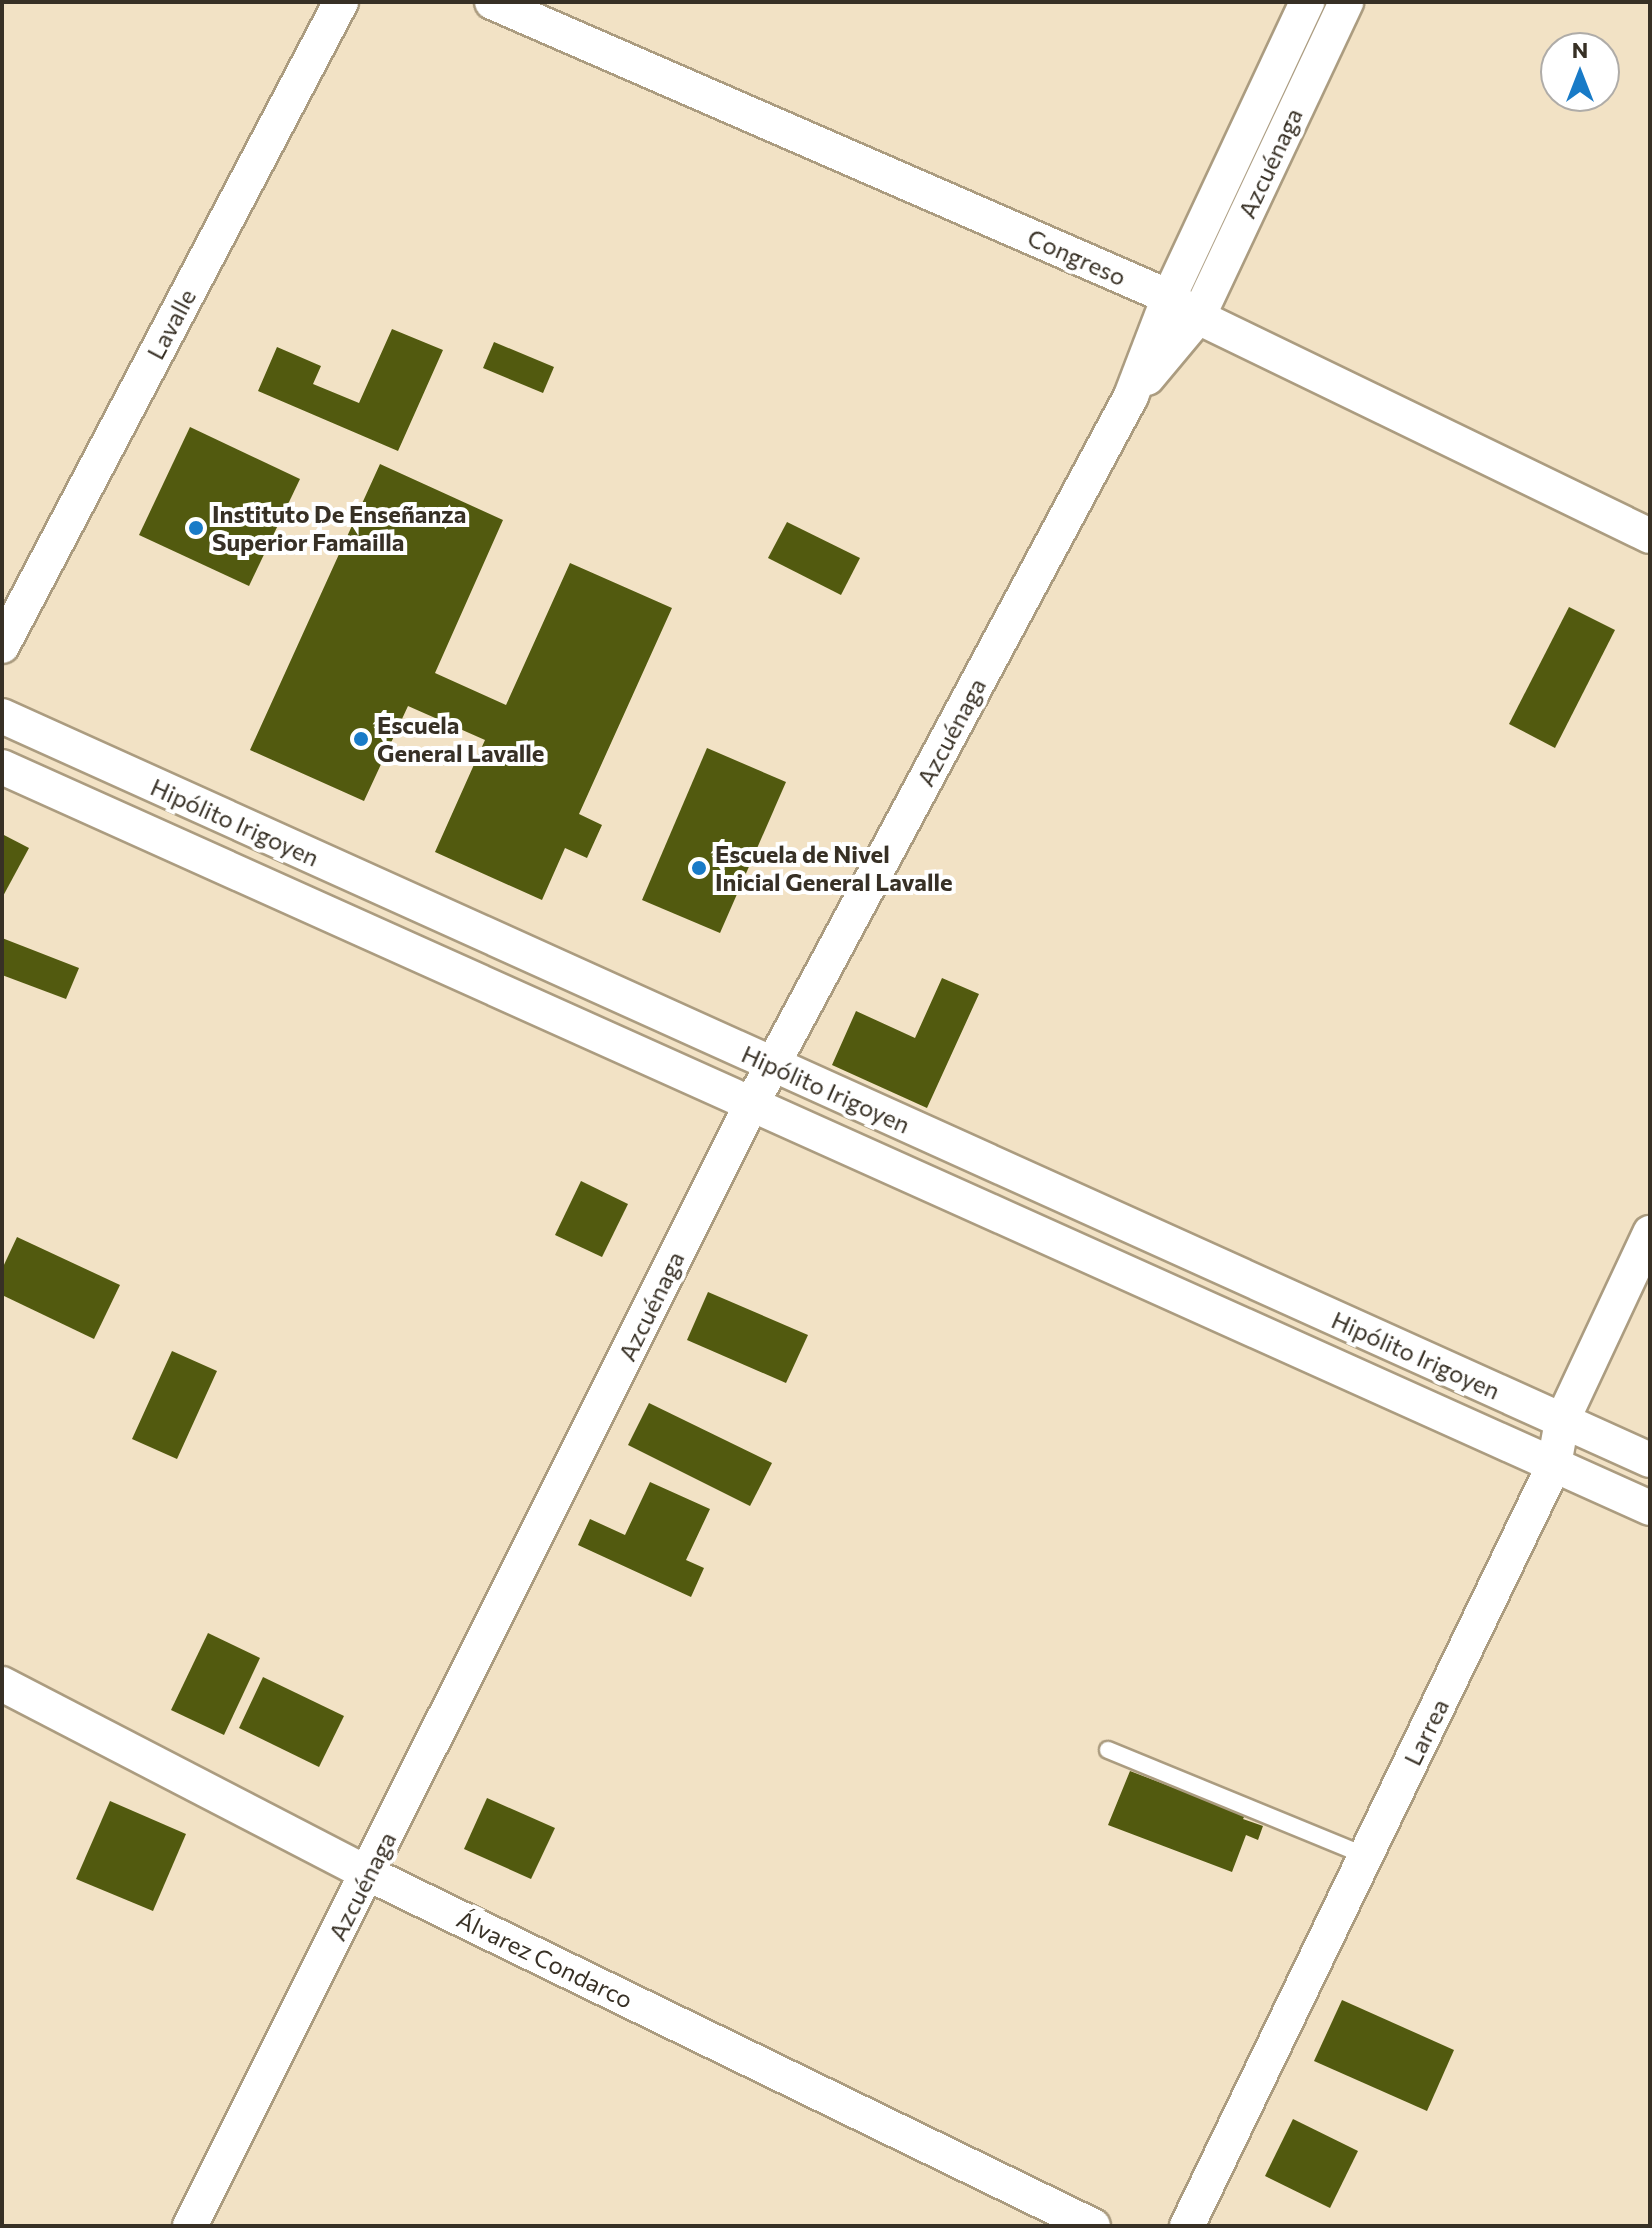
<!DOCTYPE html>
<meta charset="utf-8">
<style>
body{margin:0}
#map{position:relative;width:1652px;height:2228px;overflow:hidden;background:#f2e2c5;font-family:Commissioner,sans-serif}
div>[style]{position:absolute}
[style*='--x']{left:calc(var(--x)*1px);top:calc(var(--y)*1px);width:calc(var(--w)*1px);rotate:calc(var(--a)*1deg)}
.building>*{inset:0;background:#525a0f}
.roads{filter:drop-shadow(2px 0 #ab9c80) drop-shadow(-2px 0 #ab9c80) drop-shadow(0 2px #ab9c80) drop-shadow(0 -2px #ab9c80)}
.lane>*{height:16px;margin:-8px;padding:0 8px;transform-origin:8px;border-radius:8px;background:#fff}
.street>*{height:34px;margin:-17px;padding:0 17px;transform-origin:17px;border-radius:17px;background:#fff}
.dots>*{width:22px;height:22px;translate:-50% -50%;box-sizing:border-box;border:4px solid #fff;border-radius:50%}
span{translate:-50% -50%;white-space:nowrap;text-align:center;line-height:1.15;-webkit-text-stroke:8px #fff;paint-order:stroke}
.street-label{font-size:24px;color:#373025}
.poi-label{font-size:24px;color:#373025;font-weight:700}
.left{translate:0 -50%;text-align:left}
.frame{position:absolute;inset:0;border:4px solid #373025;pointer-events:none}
.north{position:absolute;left:1540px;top:32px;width:80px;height:80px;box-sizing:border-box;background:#fff;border:2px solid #afaca8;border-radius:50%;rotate:0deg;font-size:22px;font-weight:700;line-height:32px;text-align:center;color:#373025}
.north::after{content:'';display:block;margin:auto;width:28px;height:36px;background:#197bc7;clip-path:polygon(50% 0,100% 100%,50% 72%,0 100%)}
</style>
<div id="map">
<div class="building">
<i style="clip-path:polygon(392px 329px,443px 350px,398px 451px,258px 391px,277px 347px,321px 366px,313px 384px,359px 403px)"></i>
<i style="clip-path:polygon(494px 342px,554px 367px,543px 393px,483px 368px)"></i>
<i style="clip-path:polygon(190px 427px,300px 479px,249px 586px,139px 535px)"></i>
<i style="clip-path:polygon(380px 464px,503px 520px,435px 673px,506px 705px,570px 563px,672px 608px,579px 814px,602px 825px,587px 858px,565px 848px,542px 900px,435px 852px,485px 740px,408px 706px,364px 801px,250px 750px)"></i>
<i style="clip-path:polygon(787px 522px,860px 558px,841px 595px,768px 558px)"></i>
<i style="clip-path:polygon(1569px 607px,1615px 630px,1555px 748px,1509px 724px)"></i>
<i style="clip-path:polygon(707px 748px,786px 782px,720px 933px,642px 900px)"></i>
<i style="clip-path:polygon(2px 834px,29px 848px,2px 898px)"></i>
<i style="clip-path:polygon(2px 938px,79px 968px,66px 999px,2px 975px)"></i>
<i style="clip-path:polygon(942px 978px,979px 994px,927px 1108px,832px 1065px,856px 1011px,915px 1038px)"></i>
<i style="clip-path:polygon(581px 1181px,628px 1204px,602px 1257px,555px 1235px)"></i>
<i style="clip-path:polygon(17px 1237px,120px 1285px,94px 1339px,2px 1295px,2px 1269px)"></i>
<i style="clip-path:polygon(708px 1292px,808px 1335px,786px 1383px,687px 1340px)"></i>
<i style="clip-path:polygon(172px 1351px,217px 1371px,177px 1459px,132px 1439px)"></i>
<i style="clip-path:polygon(649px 1403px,772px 1463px,750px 1506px,628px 1445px)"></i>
<i style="clip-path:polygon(650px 1482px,710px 1509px,686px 1560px,704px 1568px,691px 1597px,578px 1545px,590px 1519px,625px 1535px)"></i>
<i style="clip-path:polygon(208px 1633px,260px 1658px,224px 1735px,171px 1710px)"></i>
<i style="clip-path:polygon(263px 1677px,344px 1716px,319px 1767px,239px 1728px)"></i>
<i style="clip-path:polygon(1130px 1771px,1245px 1815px,1243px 1819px,1263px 1826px,1258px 1840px,1246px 1835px,1232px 1872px,1108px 1825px)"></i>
<i style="clip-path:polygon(487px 1798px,555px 1828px,531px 1879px,464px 1849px)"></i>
<i style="clip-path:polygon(110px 1801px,186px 1834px,153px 1911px,76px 1879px)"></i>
<i style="clip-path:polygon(1342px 2000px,1454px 2050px,1427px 2111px,1314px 2061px)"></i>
<i style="clip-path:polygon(1293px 2119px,1358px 2151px,1330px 2208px,1265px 2176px)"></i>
</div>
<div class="roads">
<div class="lane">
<i style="--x:1108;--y:1750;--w:280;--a:22.3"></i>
</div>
<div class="street">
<i style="--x:492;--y:2;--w:738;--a:23.54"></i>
<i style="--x:1169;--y:297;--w:35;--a:35"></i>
<i style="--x:1198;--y:317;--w:502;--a:25.85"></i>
<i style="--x:1147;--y:378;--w:80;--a:-50.1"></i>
<i style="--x:1198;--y:317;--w:348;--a:-64.8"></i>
<i style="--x:2;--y:646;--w:728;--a:-62.24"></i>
<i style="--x:2;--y:716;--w:1808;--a:24.3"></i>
<i style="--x:2;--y:767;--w:1807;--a:24.21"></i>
<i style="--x:2;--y:1684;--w:413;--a:27.4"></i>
<i style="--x:369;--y:1874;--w:805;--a:25.93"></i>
<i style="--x:190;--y:2226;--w:1251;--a:-63.41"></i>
<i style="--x:750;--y:1107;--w:807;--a:-61.81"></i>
<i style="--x:1131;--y:396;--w:106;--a:-69"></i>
<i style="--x:1169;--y:297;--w:326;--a:-64.9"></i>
<i style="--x:1187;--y:2226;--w:845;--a:-64.25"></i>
<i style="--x:1554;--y:1465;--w:45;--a:-79.7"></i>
<i style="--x:1562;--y:1421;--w:208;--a:-64.9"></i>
</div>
</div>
<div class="dots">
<i style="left:196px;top:528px;background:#197bc7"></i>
<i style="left:361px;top:739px;background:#197bc7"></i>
<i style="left:699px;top:868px;background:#197bc7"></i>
</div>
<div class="street-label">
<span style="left:1270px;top:163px;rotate:-65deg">Azcuénaga</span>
<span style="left:1077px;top:257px;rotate:24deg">Congreso</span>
<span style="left:171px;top:324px;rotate:-62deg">Lavalle</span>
<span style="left:951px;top:732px;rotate:-62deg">Azcuénaga</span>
<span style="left:235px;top:822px;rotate:24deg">Hipólito Irigoyen</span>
<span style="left:826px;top:1089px;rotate:24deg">Hipólito Irigoyen</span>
<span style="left:651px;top:1306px;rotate:-64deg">Azcuénaga</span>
<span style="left:1416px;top:1355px;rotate:24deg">Hipólito Irigoyen</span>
<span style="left:1426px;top:1732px;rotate:-64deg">Larrea</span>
<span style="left:362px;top:1886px;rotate:-63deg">Azcuénaga</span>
<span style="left:545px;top:1959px;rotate:26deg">Álvarez Condarco</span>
</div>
<div class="poi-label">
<span class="left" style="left:212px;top:528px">Instituto De Enseñanza<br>Superior Famailla</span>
<span class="left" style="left:377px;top:739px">Escuela<br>General Lavalle</span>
<span class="left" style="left:715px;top:868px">Escuela de Nivel<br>Inicial General Lavalle</span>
</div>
<div class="frame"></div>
<div class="north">N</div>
</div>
